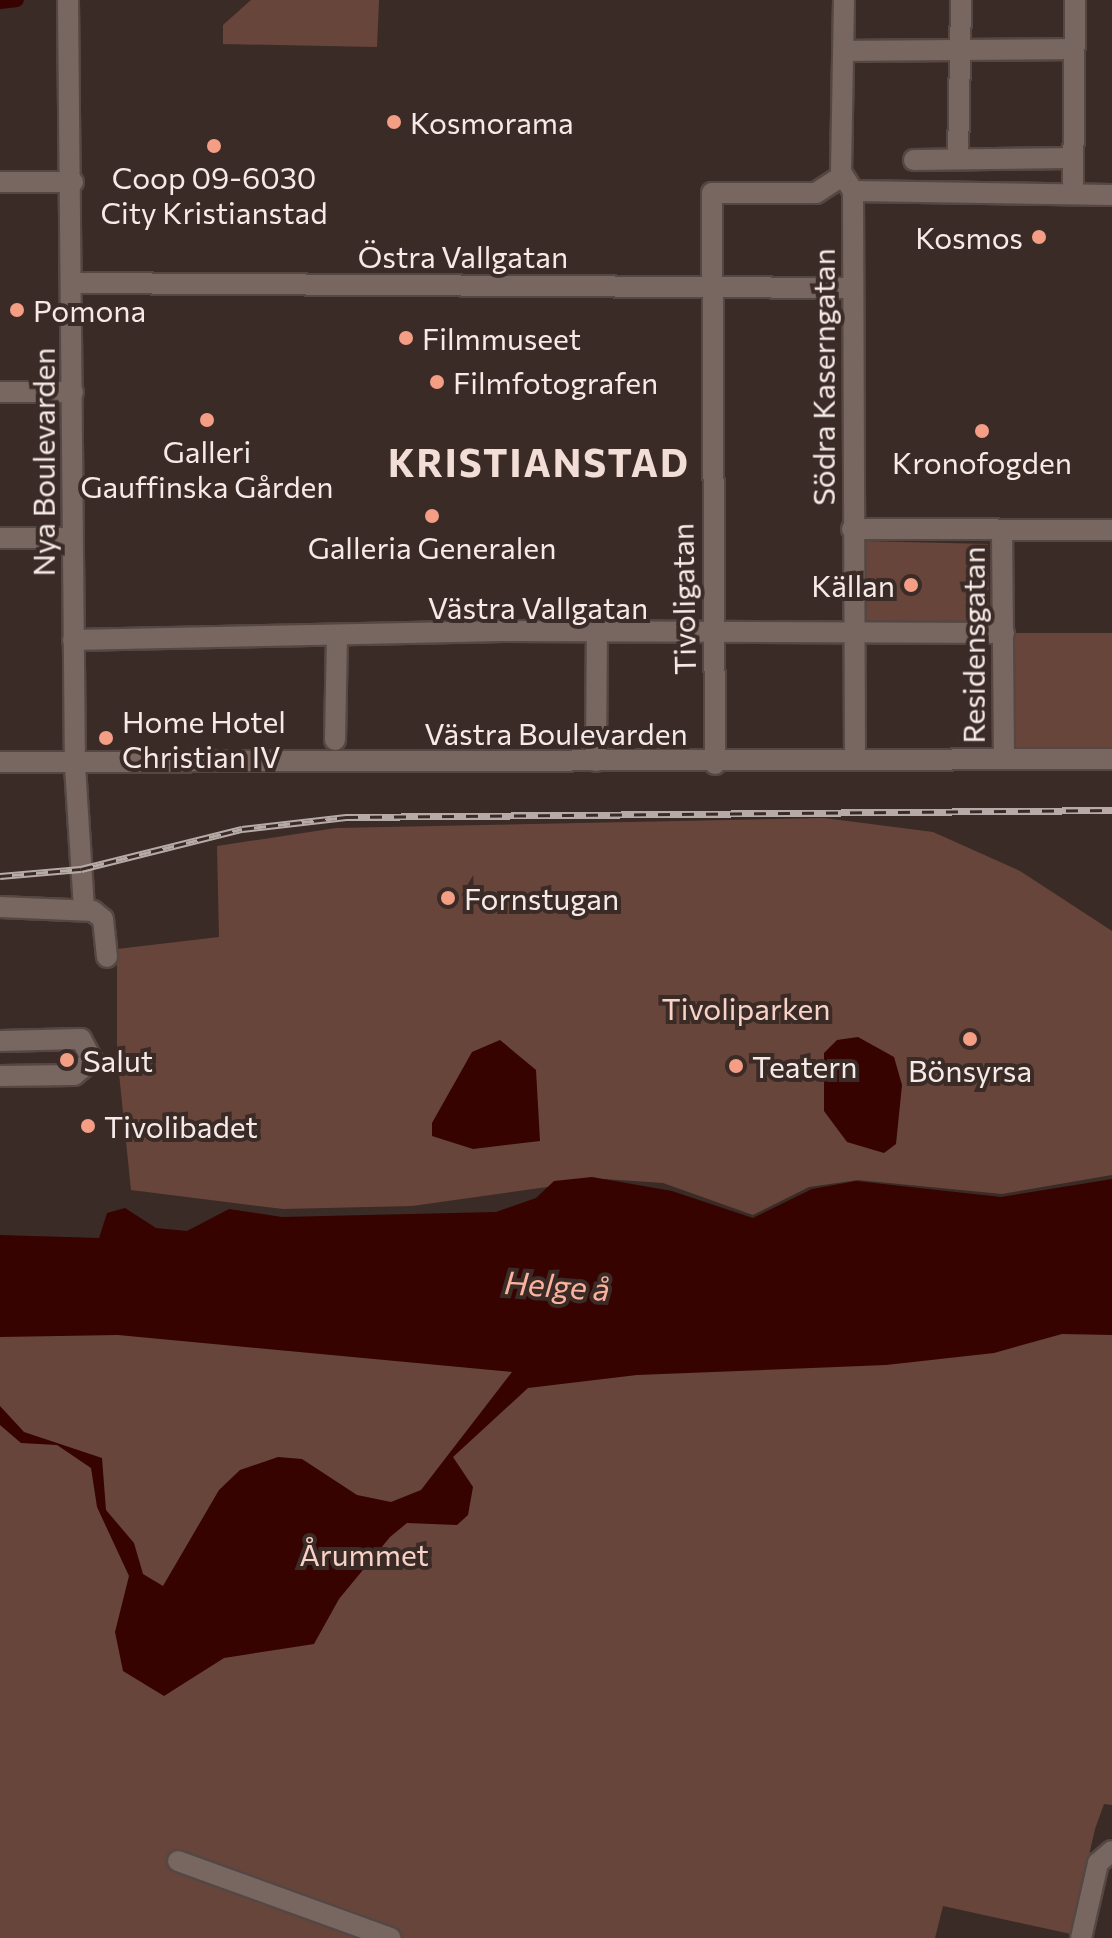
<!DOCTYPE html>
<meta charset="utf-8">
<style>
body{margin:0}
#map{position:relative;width:1112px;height:1938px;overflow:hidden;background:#3b2b27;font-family:Commissioner,sans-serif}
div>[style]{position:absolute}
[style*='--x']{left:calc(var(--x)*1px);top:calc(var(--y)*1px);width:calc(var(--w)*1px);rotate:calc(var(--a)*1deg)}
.green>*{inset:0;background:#68453b}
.water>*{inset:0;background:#360300}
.canal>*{height:14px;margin:-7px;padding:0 7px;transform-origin:7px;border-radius:7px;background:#360300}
.roads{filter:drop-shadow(2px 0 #554743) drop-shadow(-2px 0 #554743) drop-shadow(0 2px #554743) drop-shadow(0 -2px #554743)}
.minor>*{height:20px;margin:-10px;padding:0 10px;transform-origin:10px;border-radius:10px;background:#786661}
.rail>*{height:7px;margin-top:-3.5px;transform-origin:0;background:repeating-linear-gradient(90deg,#3b2b27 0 12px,#b7aba7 0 24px);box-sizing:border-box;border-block:2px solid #b7aba7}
.dots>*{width:22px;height:22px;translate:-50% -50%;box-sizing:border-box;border:4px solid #3b2b27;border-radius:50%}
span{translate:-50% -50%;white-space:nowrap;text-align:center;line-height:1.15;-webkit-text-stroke:8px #3b2b27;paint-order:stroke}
.poi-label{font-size:30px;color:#f5eae7}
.left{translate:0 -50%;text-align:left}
.right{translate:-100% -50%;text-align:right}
.street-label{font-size:30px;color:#f5eae7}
.park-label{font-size:30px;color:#f8d2c7}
.water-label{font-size:32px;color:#fab29d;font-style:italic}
.district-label{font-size:38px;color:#f3ddd7;font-weight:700;letter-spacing:2px}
</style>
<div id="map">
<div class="green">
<i style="clip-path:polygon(251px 0,379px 0,377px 47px,223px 44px,223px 25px)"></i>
<i style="clip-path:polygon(864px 541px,988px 544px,989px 624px,862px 624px)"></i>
<i style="clip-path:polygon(1004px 633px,1112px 633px,1112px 759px,1004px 759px)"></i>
<i style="clip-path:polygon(824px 818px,933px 832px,1020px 871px,1112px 931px,1112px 1175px,1002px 1194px,858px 1180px,809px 1187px,753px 1215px,663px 1183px,604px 1179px,412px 1206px,283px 1209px,131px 1190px,117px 1054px,117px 949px,219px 937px,217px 846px,336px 828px)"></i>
<i style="clip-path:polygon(0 1294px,1112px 1304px,1112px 1805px,1104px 1804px,1095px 1829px,1071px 1934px,943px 1906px,935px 1938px,0 1938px)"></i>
</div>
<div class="water">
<i style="clip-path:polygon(858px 1037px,894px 1057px,902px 1085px,896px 1144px,884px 1153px,847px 1142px,824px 1111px,824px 1053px,837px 1040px)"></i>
<i style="clip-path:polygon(500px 1040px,536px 1070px,540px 1141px,473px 1149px,432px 1136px,432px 1123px,472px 1052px)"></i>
<i style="clip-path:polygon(592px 1177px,672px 1191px,753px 1218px,812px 1189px,856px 1181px,1001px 1197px,1112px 1179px,1112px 1335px,1062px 1334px,994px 1353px,886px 1365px,637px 1375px,528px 1388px,453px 1457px,473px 1487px,468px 1515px,457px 1525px,407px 1523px,390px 1537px,339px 1599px,314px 1644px,224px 1658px,164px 1696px,123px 1671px,115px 1632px,129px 1576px,97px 1507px,91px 1468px,57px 1445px,21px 1443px,0 1425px,0 1406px,24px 1432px,102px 1458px,106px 1510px,134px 1543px,143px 1574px,163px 1586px,219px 1490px,240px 1470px,278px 1457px,302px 1459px,357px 1495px,391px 1502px,421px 1490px,512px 1372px,118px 1335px,0 1337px,0 1235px,99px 1238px,107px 1213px,125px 1208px,156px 1228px,187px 1231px,229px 1209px,282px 1217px,496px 1212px,536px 1198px,554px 1181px)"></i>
</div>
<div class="canal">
<i style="--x:0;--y:2;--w:17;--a:-7"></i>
</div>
<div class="roads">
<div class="minor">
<i style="--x:68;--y:0;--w:766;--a:89.48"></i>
<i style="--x:75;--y:766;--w:143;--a:86.4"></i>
<i style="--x:844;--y:0;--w:172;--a:91"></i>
<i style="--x:841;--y:172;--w:22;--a:58"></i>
<i style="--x:853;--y:191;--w:569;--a:89.8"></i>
<i style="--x:845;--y:51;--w:229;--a:-0.5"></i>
<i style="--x:958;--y:158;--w:158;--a:-88.9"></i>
<i style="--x:914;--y:160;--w:158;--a:-0.7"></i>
<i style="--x:0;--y:182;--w:73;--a:0"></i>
<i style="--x:853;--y:191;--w:259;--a:0.9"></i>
<i style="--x:1073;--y:194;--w:194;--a:-89.4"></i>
<i style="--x:73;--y:283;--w:780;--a:0.37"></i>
<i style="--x:0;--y:392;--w:73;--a:0"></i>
<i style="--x:852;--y:529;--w:260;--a:0.2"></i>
<i style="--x:1002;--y:530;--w:229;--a:89.5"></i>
<i style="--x:0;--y:538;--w:72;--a:0"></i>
<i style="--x:73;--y:640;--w:430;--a:-1.2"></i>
<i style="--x:503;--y:631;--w:501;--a:0.23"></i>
<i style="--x:335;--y:740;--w:101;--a:-88.9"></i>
<i style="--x:596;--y:761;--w:129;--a:-89.6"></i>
<i style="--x:0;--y:762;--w:1112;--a:-0.15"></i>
<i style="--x:715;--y:764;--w:571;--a:-90.3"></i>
<i style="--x:712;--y:193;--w:104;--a:0"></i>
<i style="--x:816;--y:193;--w:30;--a:-33"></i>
<i style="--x:0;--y:907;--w:93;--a:2.5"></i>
<i style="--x:93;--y:911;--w:13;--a:39"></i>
<i style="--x:103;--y:919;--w:38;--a:84"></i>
<i style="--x:0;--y:1041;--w:81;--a:-1.4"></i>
<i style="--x:81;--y:1039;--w:24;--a:62"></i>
<i style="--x:92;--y:1060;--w:23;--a:140"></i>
<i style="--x:74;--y:1075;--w:74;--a:179.2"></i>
<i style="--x:178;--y:1861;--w:226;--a:19.9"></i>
<i style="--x:1081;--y:1938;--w:77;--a:-77.2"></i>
<i style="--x:1098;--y:1863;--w:18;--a:-41"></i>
</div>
</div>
<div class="rail">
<i style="--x:0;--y:876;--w:81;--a:-4.9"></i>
<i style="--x:81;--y:869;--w:166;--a:-14"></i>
<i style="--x:242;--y:829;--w:105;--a:-6.6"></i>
<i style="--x:346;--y:817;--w:766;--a:-0.52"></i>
</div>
<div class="dots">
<i style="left:394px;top:122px;background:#f49e86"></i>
<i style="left:214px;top:146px;background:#f49e86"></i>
<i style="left:1039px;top:237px;background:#f49e86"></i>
<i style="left:17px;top:310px;background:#f49e86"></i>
<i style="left:406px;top:338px;background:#f49e86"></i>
<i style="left:437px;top:382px;background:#f49e86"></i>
<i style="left:207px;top:420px;background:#f49e86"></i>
<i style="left:982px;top:431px;background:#f49e86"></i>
<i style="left:432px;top:516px;background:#f49e86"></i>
<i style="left:911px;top:585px;background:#f49e86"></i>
<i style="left:106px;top:738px;background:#f49e86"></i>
<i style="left:448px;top:898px;background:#f49e86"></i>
<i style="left:970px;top:1039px;background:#f49e86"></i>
<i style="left:67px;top:1060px;background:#f49e86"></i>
<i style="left:736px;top:1066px;background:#f49e86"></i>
<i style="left:88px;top:1126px;background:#f49e86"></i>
</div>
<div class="poi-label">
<span class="left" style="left:410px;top:122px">Kosmorama</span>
<span style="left:214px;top:194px">Coop 09-6030<br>City Kristianstad</span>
<span class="right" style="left:1023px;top:237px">Kosmos</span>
<span class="left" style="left:33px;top:310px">Pomona</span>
<span class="left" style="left:422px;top:338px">Filmmuseet</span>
<span class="left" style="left:453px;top:382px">Filmfotografen</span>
<span style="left:207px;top:468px">Galleri<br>Gauffinska Gården</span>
<span style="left:982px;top:462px">Kronofogden</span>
<span style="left:432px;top:547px">Galleria Generalen</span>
<span class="right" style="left:895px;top:585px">Källan</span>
<span class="left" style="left:122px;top:738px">Home Hotel<br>Christian IV</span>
<span class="left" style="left:464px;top:898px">Fornstugan</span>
<span class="left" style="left:83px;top:1060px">Salut</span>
<span class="left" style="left:752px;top:1066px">Teatern</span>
<span style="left:970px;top:1070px">Bönsyrsa</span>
<span class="left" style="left:104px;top:1126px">Tivolibadet</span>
</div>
<div class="street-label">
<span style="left:463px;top:256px">Östra Vallgatan</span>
<span style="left:823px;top:377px;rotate:-90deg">Södra Kaserngatan</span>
<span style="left:43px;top:462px;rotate:-90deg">Nya Boulevarden</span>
<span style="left:683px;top:599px;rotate:-91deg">Tivoligatan</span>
<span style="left:538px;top:607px">Västra Vallgatan</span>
<span style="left:973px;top:645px;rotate:-90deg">Residensgatan</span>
<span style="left:556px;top:733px">Västra Boulevarden</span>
</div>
<div class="park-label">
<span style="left:746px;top:1008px">Tivoliparken</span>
<span style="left:364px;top:1554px">Årummet</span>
</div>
<div class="water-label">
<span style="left:557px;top:1285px;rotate:4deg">Helge å</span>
</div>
<div class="district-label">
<span style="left:539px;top:462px">KRISTIANSTAD</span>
</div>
</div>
